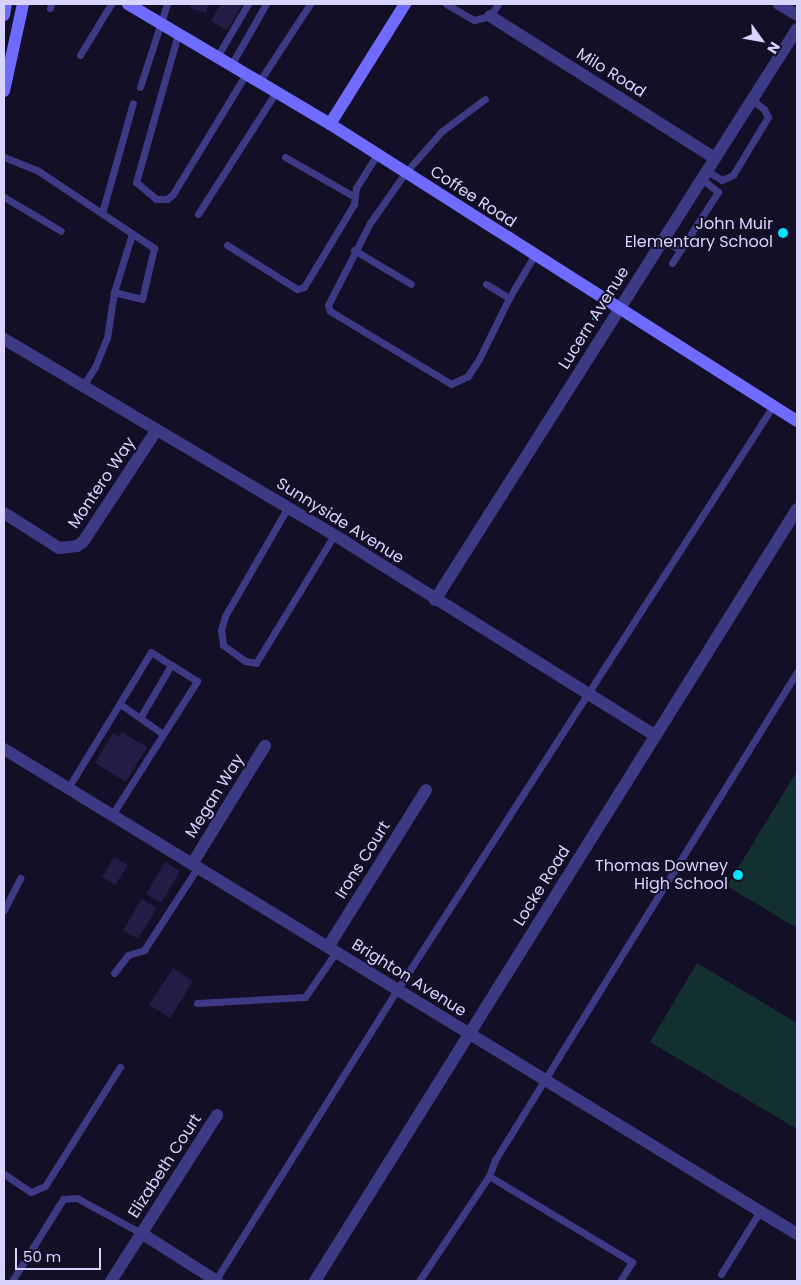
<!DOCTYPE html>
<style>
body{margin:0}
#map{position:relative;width:801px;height:1285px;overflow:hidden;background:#130f26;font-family:Poppins,sans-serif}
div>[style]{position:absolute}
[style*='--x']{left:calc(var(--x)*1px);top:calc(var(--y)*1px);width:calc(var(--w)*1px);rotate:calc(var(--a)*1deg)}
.green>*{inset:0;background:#12302f}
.building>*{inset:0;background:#241b47}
.path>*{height:2px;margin-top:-1px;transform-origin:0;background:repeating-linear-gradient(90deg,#2fb8b0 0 2.5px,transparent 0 6.5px)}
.lane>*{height:7px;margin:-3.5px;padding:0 3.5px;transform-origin:3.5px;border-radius:3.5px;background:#3d3a85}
.street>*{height:12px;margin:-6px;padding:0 6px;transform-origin:6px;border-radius:6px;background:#3d3a85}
.secondary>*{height:12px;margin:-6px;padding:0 6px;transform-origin:6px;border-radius:6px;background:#6f6bff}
.dots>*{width:14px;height:14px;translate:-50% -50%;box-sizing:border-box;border:2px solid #130f26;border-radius:50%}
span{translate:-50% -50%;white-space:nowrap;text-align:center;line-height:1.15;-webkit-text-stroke:4px #130f26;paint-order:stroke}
.street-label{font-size:16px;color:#d9d4ff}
.poi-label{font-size:16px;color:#d9d4ff}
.right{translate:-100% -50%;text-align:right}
.frame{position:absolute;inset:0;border:5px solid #d9d4ff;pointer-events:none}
.north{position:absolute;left:736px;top:15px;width:50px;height:50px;-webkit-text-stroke:4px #130f26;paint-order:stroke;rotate:122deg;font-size:14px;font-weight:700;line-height:20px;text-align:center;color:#d9d4ff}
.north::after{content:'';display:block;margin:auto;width:18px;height:22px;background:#d9d4ff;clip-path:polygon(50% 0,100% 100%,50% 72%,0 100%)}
.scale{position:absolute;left:15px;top:1248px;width:86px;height:22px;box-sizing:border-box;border:2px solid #d9d4ff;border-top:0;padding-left:6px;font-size:15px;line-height:18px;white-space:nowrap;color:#d9d4ff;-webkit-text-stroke:4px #130f26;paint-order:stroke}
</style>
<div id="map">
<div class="green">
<i style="clip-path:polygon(797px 771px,797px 928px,727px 886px)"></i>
<i style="clip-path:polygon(697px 963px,797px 1023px,797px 1129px,650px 1042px)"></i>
</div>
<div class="building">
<i style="clip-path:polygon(191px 4px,208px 4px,206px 13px,190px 8px)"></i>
<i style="clip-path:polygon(221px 4px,243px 4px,227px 30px,211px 21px)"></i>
<i style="clip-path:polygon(122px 732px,147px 747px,126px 782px,95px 763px,113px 733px,119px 737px)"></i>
<i style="clip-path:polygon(114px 857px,128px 865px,115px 885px,102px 877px)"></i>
<i style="clip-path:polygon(165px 862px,180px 871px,161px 903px,146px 894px)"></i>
<i style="clip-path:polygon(142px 899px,157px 908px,138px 939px,123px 930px)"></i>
<i style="clip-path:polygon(173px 968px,193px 981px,170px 1018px,149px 1005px)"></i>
</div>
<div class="path">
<i style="--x:595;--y:314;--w:5;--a:127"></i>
<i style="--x:592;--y:318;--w:5;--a:37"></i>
</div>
<div class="lane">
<i style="--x:446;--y:4;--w:32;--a:30"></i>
<i style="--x:474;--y:20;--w:16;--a:-14"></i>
<i style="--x:490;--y:16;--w:14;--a:-56"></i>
<i style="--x:50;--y:8;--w:4;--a:-76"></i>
<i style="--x:178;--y:34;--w:154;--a:105.8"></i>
<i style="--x:136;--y:182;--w:26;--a:40"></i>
<i style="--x:156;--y:199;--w:11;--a:0"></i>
<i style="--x:167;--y:199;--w:8;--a:-40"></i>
<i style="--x:173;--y:194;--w:140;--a:-58.7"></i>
<i style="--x:80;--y:55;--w:60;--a:-58.7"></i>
<i style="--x:217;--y:57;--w:61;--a:-59.7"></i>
<i style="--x:231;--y:65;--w:70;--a:-60.2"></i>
<i style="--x:259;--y:82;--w:93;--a:-56.8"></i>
<i style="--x:140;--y:87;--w:87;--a:-72"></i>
<i style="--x:485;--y:99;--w:54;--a:143.3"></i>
<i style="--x:442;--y:131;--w:56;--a:131.4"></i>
<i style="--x:405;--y:173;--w:61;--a:125"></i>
<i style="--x:370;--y:223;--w:92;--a:117.1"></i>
<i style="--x:328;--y:305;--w:6;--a:72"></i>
<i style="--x:330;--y:311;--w:141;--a:31.1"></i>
<i style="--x:451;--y:384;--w:19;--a:-25"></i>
<i style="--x:468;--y:376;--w:20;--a:-57"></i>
<i style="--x:479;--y:359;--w:68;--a:-63.8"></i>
<i style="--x:4;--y:157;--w:35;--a:22"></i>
<i style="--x:37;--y:170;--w:141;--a:33.7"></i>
<i style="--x:154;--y:248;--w:52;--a:103.2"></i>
<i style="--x:142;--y:299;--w:29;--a:-166"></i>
<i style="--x:114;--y:292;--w:61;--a:-72.8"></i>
<i style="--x:285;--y:157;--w:78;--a:29.8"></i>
<i style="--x:707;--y:171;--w:17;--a:31"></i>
<i style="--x:722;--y:180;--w:12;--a:-24"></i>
<i style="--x:733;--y:175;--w:68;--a:-58.9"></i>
<i style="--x:768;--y:117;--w:9;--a:-117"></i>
<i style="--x:764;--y:109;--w:15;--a:-143"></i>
<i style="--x:4;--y:197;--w:66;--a:30.8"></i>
<i style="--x:102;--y:213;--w:114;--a:-74.3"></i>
<i style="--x:198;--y:214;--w:145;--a:-57.4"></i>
<i style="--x:663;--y:240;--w:20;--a:30"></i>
<i style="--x:227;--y:245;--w:83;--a:32.2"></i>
<i style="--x:297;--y:289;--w:7;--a:-16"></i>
<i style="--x:304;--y:287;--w:97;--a:-58.9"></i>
<i style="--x:354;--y:204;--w:16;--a:-83"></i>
<i style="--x:356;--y:188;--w:39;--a:-58"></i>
<i style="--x:354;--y:250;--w:66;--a:30.8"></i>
<i style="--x:672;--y:263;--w:85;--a:-57.1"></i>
<i style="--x:718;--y:192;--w:21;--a:-141"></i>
<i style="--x:486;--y:284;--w:27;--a:31"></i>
<i style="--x:509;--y:298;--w:49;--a:-59.2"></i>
<i style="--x:83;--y:386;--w:22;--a:-58"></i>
<i style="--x:95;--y:367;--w:31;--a:-68"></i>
<i style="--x:107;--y:338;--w:47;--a:-81.3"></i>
<i style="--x:288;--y:507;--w:126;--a:120"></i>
<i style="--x:225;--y:616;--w:15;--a:106"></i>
<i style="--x:221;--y:630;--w:15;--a:82"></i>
<i style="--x:223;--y:645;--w:27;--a:36"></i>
<i style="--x:245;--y:661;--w:11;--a:10"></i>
<i style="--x:256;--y:663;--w:150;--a:-58.6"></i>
<i style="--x:120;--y:704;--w:52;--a:34.9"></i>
<i style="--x:68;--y:788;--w:159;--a:-58.6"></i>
<i style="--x:151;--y:652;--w:24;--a:33"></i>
<i style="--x:112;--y:815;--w:159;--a:-57.6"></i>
<i style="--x:197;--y:681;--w:31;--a:-148"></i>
<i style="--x:171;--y:665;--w:61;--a:120.3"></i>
<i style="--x:4;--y:910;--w:36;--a:-63"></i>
<i style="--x:114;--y:973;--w:23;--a:-52"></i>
<i style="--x:128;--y:955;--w:17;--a:-17"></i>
<i style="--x:144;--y:950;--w:99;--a:-57"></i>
<i style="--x:197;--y:1003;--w:108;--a:-3.2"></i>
<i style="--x:305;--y:997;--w:55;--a:-55.4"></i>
<i style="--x:4;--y:1174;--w:32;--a:34"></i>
<i style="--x:31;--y:1192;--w:15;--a:-23"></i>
<i style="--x:45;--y:1186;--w:141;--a:-57.8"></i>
<i style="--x:489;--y:1176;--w:17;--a:-69"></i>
<i style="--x:495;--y:1160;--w:574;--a:-58.25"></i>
<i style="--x:721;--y:1274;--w:74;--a:-58.2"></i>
<i style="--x:12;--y:1281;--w:97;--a:-58.1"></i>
<i style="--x:63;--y:1199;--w:14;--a:-4"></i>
<i style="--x:77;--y:1198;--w:73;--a:28.7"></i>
<i style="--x:215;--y:1281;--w:343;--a:-58"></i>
<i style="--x:397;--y:990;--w:695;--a:-57.23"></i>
<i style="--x:419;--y:1281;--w:126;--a:-56.3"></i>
<i style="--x:489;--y:1176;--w:167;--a:31"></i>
<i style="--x:632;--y:1262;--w:22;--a:122"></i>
</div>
<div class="street">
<i style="--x:779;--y:4;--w:21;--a:31"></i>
<i style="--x:490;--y:16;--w:266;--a:32.3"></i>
<i style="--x:4;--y:339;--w:399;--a:30.7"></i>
<i style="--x:347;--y:543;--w:364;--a:32"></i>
<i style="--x:4;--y:513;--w:65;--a:32.5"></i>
<i style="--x:59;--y:548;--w:18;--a:-6"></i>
<i style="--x:77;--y:546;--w:7;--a:-34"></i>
<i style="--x:83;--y:542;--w:133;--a:-56.7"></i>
<i style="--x:435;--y:600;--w:676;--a:-57.63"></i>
<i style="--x:4;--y:749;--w:930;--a:31.45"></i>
<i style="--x:192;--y:864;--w:139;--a:-58.3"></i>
<i style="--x:328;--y:947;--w:185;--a:-58"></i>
<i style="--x:141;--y:1233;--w:90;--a:32.3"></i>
<i style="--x:111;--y:1281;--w:197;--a:-57.4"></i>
<i style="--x:315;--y:1281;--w:910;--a:-58.02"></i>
</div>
<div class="secondary">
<i style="--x:128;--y:4;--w:235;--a:30.7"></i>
<i style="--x:330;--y:124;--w:553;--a:32.46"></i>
<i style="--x:4;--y:15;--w:11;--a:-80"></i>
<i style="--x:4;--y:91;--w:89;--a:-77.7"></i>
<i style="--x:330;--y:124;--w:142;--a:-58"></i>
</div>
<div class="dots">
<i style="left:783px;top:233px;background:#00e5ff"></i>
<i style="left:738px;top:875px;background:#00e5ff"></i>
</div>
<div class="street-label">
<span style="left:611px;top:73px;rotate:32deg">Milo Road</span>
<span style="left:473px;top:197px;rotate:33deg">Coffee Road</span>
<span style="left:594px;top:318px;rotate:-58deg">Lucern Avenue</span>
<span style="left:102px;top:483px;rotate:-56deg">Montero Way</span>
<span style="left:340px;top:521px;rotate:32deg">Sunnyside Avenue</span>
<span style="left:215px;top:796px;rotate:-58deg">Megan Way</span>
<span style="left:363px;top:860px;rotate:-58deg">Irons Court</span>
<span style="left:542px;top:886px;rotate:-58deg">Locke Road</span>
<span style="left:409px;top:978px;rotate:32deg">Brighton Avenue</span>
<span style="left:165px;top:1166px;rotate:-57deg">Elizabeth Court</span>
</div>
<div class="poi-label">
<span class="right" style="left:773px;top:233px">John Muir<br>Elementary School</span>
<span class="right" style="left:728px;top:875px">Thomas Downey<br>High School</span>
</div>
<div class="frame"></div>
<div class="north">N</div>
<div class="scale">50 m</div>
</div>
